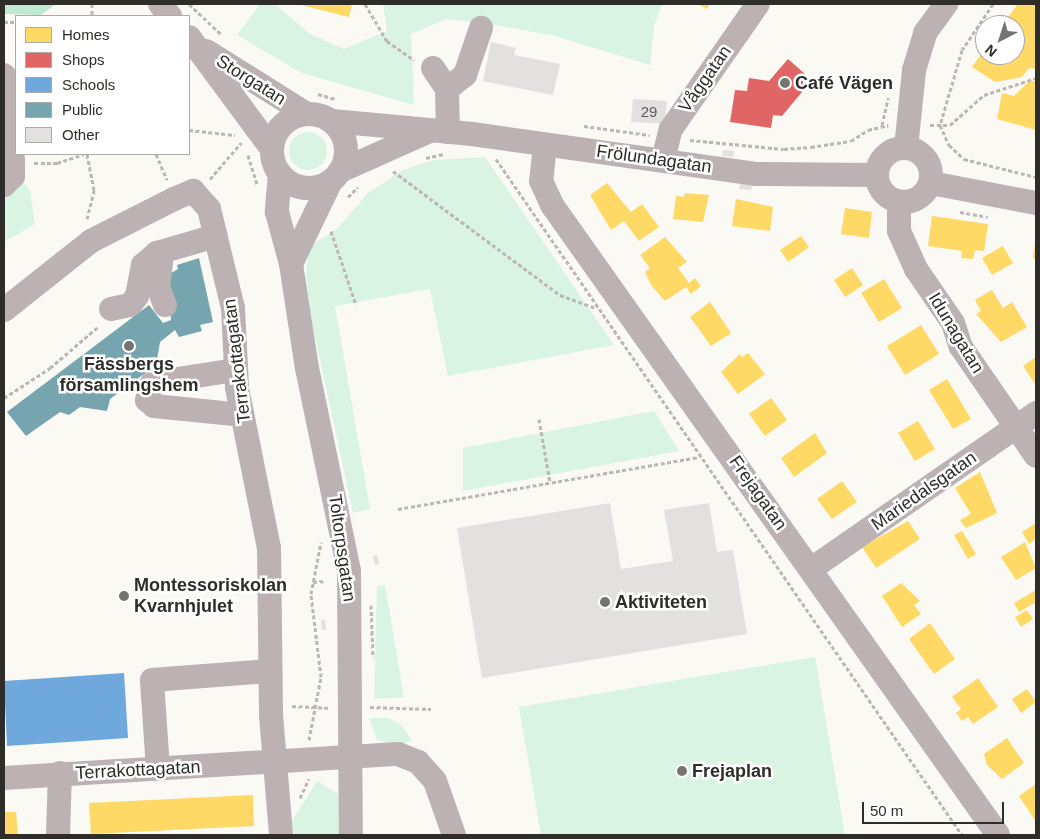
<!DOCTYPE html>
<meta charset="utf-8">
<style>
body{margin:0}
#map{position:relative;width:1040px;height:839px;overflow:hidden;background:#faf9f3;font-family:Helvetica,sans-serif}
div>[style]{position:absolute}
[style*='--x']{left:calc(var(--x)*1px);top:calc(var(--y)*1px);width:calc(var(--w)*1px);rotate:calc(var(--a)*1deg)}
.green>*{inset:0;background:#d9f4e2}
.round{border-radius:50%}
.forest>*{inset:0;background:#bfead1}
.homes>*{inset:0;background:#ffd966}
.shops>*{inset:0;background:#e06666}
.schools>*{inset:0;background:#6fa8dc}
.public>*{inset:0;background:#76a5af}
.building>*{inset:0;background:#e2e1e0}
.path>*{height:3px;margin-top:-1.5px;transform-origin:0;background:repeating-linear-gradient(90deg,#bdb6b6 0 4px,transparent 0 6.5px)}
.minor>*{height:24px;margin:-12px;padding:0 12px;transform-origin:12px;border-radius:12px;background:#bcb1b3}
.minor>.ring{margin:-12px;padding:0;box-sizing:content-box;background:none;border:24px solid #bcb1b3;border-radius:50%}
.dots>*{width:14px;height:14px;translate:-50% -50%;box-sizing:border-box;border:2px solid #fff;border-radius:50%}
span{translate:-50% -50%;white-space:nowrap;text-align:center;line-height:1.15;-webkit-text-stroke:5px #fff;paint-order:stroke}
.number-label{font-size:15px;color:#5e5d5a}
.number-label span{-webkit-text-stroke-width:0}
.street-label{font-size:18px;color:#2e2d29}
.poi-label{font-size:18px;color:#2e2d29;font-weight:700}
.left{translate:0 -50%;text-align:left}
.frame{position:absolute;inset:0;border:5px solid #2e2d29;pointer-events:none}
.legend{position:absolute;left:15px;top:15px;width:175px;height:140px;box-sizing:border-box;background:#fff;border:1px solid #ababa9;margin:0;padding:6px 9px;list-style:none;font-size:15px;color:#2e2d29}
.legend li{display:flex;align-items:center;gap:10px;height:25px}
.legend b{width:25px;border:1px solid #ababa9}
.north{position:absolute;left:975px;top:15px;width:50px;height:50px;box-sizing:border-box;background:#fff;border:1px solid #ababa9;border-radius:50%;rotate:220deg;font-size:14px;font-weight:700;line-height:20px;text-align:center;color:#2e2d29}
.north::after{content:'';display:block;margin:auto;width:18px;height:22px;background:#757470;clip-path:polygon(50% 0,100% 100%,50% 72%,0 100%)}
.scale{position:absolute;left:862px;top:802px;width:142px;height:22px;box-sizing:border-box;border:2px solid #2e2d29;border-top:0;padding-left:6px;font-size:15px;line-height:18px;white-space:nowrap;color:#2e2d29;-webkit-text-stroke:4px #fff;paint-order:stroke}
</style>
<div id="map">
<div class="green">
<i style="clip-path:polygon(260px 4px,275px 4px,310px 34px,344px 49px,387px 31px,383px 4px,662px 4px,654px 26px,650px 65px,555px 36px,490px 24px,447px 19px,411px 34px,414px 105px,302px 73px,237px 35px)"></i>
<i class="round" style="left:289px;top:132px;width:38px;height:38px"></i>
<i style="clip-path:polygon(485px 157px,614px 345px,448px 376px,430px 289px,335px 306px,370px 509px,353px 513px,311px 318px,306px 276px,309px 247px,338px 228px,368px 193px,403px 170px,433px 160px)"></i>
<i style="clip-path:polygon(20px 179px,30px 190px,35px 224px,4px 242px,4px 201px)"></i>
<i style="clip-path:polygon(654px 411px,679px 451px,463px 491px,463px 448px)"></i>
<i style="clip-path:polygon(385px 585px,404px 697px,374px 699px,377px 586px)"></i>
<i style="clip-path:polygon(815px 657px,845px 835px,541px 835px,519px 707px)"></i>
<i style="clip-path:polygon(369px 718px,389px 718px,402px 726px,412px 741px,395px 745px,377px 740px)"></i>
<i style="clip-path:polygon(317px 781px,338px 794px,339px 835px,294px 835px,292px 821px)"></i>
</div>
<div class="forest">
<i style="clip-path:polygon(4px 4px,56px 4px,41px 15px,4px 14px)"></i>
</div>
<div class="homes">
<i style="clip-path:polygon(297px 4px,352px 4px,349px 17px)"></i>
<i style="clip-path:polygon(698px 4px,710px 4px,707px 9px)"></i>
<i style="clip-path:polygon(1018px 4px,1036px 4px,1036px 69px,1029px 68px,1022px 77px,995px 82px,972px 67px,985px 49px,985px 55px,1015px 55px,1015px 25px,1002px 25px)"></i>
<i style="clip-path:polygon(1030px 80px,1036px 82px,1036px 130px,997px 119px,1002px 93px,1014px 96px)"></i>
<i style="clip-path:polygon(607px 183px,631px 212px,642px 204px,659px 227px,639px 241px,624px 221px,611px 230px,590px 195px)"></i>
<i style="clip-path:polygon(685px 193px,709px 195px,703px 222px,673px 219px,676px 196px,684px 197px)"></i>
<i style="clip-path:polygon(736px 199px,773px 207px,770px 231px,732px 226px)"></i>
<i style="clip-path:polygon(845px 208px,872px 212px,869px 238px,841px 234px)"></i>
<i style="clip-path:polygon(932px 216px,988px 224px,984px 251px,975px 250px,973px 259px,961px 258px,962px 251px,928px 246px)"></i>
<i style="clip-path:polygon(801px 236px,809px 247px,788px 262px,780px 250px)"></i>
<i style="clip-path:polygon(665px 237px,687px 262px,678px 268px,689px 283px,695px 278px,701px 286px,691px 294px,686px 287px,665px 301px,651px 285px,645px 272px,650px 268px,640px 255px)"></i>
<i style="clip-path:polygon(1035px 243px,1036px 243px,1036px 259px,1033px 258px)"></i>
<i style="clip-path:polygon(1003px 246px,1013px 263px,992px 275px,982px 258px)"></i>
<i style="clip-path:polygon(852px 268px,863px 285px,845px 297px,834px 280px)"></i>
<i style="clip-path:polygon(884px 279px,902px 308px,879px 322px,861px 293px)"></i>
<i style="clip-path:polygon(992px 290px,1003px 308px,1012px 302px,1027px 327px,1001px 342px,976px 314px,981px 311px,975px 300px)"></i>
<i style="clip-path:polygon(710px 302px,731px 333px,711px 346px,690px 317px)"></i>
<i style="clip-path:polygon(921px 325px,939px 354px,905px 375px,887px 346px)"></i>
<i style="clip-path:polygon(748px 353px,765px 374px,738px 394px,721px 372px,740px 354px,742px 357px)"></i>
<i style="clip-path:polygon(1036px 357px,1036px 385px,1023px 366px)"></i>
<i style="clip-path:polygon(947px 379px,971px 419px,953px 429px,929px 390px)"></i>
<i style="clip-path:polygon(771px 398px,787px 420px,765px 436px,749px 414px)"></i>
<i style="clip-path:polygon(918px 421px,935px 449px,915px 461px,898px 433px)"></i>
<i style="clip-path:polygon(815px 433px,827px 453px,794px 477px,781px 458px)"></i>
<i style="clip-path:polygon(980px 472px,997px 513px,966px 528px,960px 520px,971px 514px,955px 488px)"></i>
<i style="clip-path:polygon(842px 481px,857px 502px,832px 519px,817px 499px)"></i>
<i style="clip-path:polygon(908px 521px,920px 539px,876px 568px,862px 547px)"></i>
<i style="clip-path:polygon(1036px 523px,1036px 539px,1029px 544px,1022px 532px)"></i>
<i style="clip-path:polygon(962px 531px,976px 554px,968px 559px,954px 535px)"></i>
<i style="clip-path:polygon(1025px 542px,1036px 568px,1016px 580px,1001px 557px)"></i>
<i style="clip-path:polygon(901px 583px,920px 601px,914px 605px,921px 614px,902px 627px,882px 596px)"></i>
<i style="clip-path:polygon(1036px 590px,1036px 602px,1019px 612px,1014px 603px)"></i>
<i style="clip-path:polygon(1027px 610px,1033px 619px,1021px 627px,1015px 617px)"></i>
<i style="clip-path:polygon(930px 623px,955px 659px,934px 674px,909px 639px)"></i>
<i style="clip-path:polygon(978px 678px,998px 707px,973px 724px,968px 717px,962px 721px,956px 713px,961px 709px,952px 697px)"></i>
<i style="clip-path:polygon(1027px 689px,1036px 702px,1021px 713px,1012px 699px)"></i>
<i style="clip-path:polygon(1007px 738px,1024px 763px,1002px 779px,987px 765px,984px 754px)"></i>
<i style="clip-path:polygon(1036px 784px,1036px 822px,1019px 796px)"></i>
<i style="clip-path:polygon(253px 795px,254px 826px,91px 834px,89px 803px)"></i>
<i style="clip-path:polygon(4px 812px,16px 812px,18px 835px,4px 835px)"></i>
</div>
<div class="shops">
<i style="clip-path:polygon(788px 59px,812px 80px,782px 116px,773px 115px,771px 128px,730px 122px,735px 90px,747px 91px,749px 78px,769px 81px)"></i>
</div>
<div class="schools">
<i style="clip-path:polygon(124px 673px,128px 738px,7px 746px,4px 681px)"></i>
</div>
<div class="public">
<i style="clip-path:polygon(199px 258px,213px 322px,200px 325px,202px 331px,179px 337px,175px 330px,160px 342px,156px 365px,110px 399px,107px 411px,80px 407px,69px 415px,60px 412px,26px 436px,7px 412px,149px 305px,163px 323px,171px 320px,168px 275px,178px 269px,177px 265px)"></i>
</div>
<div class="building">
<i style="clip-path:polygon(491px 42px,516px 48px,514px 55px,560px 64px,553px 95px,483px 81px)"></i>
<i style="clip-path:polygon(633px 99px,667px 101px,665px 124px,631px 122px)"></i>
<i style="clip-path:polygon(723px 150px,734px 151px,733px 157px,722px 156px)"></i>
<i style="clip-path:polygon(740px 183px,752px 185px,751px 190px,739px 189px)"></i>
<i style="clip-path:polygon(610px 503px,621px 569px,673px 561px,664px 510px,709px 503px,717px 552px,733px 550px,747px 634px,482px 678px,457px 528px)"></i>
<i style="clip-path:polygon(377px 555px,379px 564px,375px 565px,373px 556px)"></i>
<i style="clip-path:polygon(321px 620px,325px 620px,326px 630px,322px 630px)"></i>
</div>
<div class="path">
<i style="--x:92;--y:4;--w:12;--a:90"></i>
<i style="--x:189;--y:4;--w:45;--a:43.2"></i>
<i style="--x:365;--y:4;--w:43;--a:59.3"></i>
<i style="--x:387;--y:41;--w:33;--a:35"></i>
<i style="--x:993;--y:4;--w:55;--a:124"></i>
<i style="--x:962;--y:50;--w:78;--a:106.3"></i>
<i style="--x:940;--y:125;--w:22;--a:66"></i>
<i style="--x:949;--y:145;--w:21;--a:43"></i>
<i style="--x:964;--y:159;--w:74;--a:14"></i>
<i style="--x:4;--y:22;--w:12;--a:0"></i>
<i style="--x:318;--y:94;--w:19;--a:16"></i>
<i style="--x:882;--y:125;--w:28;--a:-77"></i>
<i style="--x:930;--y:125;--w:20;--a:0"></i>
<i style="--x:950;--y:125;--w:45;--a:-41.4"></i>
<i style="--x:984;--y:95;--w:55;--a:-18.1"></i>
<i style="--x:584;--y:126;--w:66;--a:7.9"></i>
<i style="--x:189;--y:130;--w:46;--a:6.2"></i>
<i style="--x:690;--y:140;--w:94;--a:5.5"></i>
<i style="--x:784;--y:149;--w:27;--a:-4"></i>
<i style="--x:811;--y:147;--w:40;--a:-8.5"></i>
<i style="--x:851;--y:141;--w:20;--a:-33"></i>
<i style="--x:868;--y:130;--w:21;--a:-14"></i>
<i style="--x:156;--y:154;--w:28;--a:67"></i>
<i style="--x:248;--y:155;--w:31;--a:73"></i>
<i style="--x:426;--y:158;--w:18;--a:-13"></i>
<i style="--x:496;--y:159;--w:821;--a:55.42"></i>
<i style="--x:34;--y:163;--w:23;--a:0"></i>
<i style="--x:57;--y:163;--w:28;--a:-18"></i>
<i style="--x:393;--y:171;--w:208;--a:36.6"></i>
<i style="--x:560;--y:295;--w:37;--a:20"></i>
<i style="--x:210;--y:179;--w:48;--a:-49.3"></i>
<i style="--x:348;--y:197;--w:14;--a:-45"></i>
<i style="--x:960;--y:212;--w:28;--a:10"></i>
<i style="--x:87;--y:219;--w:30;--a:-76"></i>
<i style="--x:94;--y:190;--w:37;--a:-101"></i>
<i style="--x:331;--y:231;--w:78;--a:71.3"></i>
<i style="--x:4;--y:398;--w:55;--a:-33.1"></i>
<i style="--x:50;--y:368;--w:65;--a:-40.6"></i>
<i style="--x:539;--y:419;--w:65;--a:80.2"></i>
<i style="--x:398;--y:509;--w:304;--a:-9.8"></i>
<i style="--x:313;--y:582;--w:13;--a:-4"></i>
<i style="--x:371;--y:605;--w:52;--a:87.8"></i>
<i style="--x:292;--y:706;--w:39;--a:3"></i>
<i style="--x:370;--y:707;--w:61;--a:1.9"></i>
<i style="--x:309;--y:740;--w:64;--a:-79.2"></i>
<i style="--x:321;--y:677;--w:84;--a:-96.9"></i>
<i style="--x:311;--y:594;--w:53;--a:-79.1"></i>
<i style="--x:300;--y:798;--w:21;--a:-65"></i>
</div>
<div class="minor">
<i style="--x:160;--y:4;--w:16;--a:50"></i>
<i style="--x:189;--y:37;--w:139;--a:53.5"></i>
<i style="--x:206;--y:51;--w:119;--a:32"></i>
<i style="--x:433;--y:68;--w:25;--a:56"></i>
<i style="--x:447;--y:89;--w:43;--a:88.7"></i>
<i style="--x:4;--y:75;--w:86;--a:84"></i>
<i style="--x:13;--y:161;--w:15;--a:90"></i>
<i style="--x:13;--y:176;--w:13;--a:135"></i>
<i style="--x:447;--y:89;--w:23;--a:-38"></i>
<i style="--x:465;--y:75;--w:50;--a:-71.2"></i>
<i class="ring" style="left:272px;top:114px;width:50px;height:50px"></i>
<i style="--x:332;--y:121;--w:141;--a:5.3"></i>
<i style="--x:472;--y:134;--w:288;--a:8"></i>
<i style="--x:757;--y:174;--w:120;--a:0.5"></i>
<i style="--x:545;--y:145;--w:36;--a:96"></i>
<i style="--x:541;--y:181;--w:26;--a:65"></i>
<i style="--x:552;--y:205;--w:772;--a:54.7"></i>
<i class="ring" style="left:877px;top:148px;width:30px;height:30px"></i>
<i style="--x:906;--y:148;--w:78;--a:-84.1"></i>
<i style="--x:914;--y:70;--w:39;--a:-73"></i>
<i style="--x:925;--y:33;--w:36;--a:-54"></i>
<i style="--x:663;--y:160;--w:32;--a:-76"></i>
<i style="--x:671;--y:129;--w:152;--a:-55.2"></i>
<i style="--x:340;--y:171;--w:98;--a:-24"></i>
<i style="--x:280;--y:174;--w:38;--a:95"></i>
<i style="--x:277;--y:212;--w:54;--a:74.9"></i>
<i style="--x:291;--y:264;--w:105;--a:81.3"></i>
<i style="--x:307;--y:368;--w:207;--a:78.3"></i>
<i style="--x:349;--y:571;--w:264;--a:89.6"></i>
<i style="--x:931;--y:183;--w:107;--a:10.8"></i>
<i style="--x:899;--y:202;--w:29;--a:90"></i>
<i style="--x:899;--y:231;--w:42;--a:65.9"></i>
<i style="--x:916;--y:269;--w:65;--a:55.6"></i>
<i style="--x:953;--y:323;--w:25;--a:72"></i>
<i style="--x:961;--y:347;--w:132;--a:55.5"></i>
<i style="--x:291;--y:264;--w:92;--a:-64.3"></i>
<i style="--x:165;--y:305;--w:19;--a:-111"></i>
<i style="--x:158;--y:287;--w:24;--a:-83"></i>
<i style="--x:161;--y:263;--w:11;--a:-112"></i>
<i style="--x:157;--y:253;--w:61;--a:-16.1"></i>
<i style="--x:111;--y:309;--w:19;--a:-12"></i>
<i style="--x:130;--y:305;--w:11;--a:-52"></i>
<i style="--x:137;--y:296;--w:32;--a:-79"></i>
<i style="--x:143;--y:265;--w:18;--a:-41"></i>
<i style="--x:4;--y:310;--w:111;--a:-38.4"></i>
<i style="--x:91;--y:241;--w:93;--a:-26.8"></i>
<i style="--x:174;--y:199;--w:21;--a:-23"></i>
<i style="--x:193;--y:191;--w:24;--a:48"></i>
<i style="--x:209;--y:209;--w:102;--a:76.4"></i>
<i style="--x:233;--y:308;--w:80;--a:87.1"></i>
<i style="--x:237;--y:388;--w:163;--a:78.7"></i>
<i style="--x:269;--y:548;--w:167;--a:89.3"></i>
<i style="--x:271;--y:715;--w:120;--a:85.2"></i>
<i style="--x:235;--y:370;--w:84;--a:171.1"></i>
<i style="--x:152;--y:383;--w:18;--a:106"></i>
<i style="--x:147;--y:400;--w:9;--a:41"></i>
<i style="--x:154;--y:406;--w:88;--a:5.8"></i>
<i style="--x:811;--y:569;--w:274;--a:-34.7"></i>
<i style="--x:158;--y:769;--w:89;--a:-93.9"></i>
<i style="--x:152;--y:680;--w:118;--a:-4.4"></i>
<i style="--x:4;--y:778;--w:395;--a:-3.5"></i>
<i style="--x:398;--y:754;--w:22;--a:22"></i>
<i style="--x:418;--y:762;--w:25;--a:48"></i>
<i style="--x:435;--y:781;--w:57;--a:70.6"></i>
<i style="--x:58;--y:835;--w:62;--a:-88.2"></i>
</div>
<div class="dots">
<i style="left:785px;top:83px;background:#757470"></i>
<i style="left:129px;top:346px;background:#757470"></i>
<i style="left:124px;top:596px;background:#757470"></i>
<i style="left:605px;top:602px;background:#757470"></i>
<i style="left:682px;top:771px;background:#757470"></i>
</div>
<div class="number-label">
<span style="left:649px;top:112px">29</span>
</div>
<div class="street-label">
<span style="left:705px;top:79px;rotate:-55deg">Våggatan</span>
<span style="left:251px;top:80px;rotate:32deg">Storgatan</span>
<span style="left:654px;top:159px;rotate:8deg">Frölundagatan</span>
<span style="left:956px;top:333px;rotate:59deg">Idunagatan</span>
<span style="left:237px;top:361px;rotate:-97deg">Terrakottagatan</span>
<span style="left:924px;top:491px;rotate:-35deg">Mariedalsgatan</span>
<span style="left:758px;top:493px;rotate:55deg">Frejagatan</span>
<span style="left:342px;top:548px;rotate:82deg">Toltorpsgatan</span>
<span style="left:138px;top:770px;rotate:-3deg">Terrakottagatan</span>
</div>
<div class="poi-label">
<span class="left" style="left:795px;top:83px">Café Vägen</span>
<span style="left:129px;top:375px">Fässbergs<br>församlingshem</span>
<span class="left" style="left:134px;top:596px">Montessoriskolan<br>Kvarnhjulet</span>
<span class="left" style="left:615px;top:602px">Aktiviteten</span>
<span class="left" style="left:692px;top:771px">Frejaplan</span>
</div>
<div class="frame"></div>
<ul class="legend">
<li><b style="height:14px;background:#ffd966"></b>Homes</li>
<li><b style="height:14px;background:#e06666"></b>Shops</li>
<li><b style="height:14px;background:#6fa8dc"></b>Schools</li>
<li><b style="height:14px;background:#76a5af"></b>Public</li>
<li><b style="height:14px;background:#e2e1e0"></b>Other</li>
</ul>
<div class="north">N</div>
<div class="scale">50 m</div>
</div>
